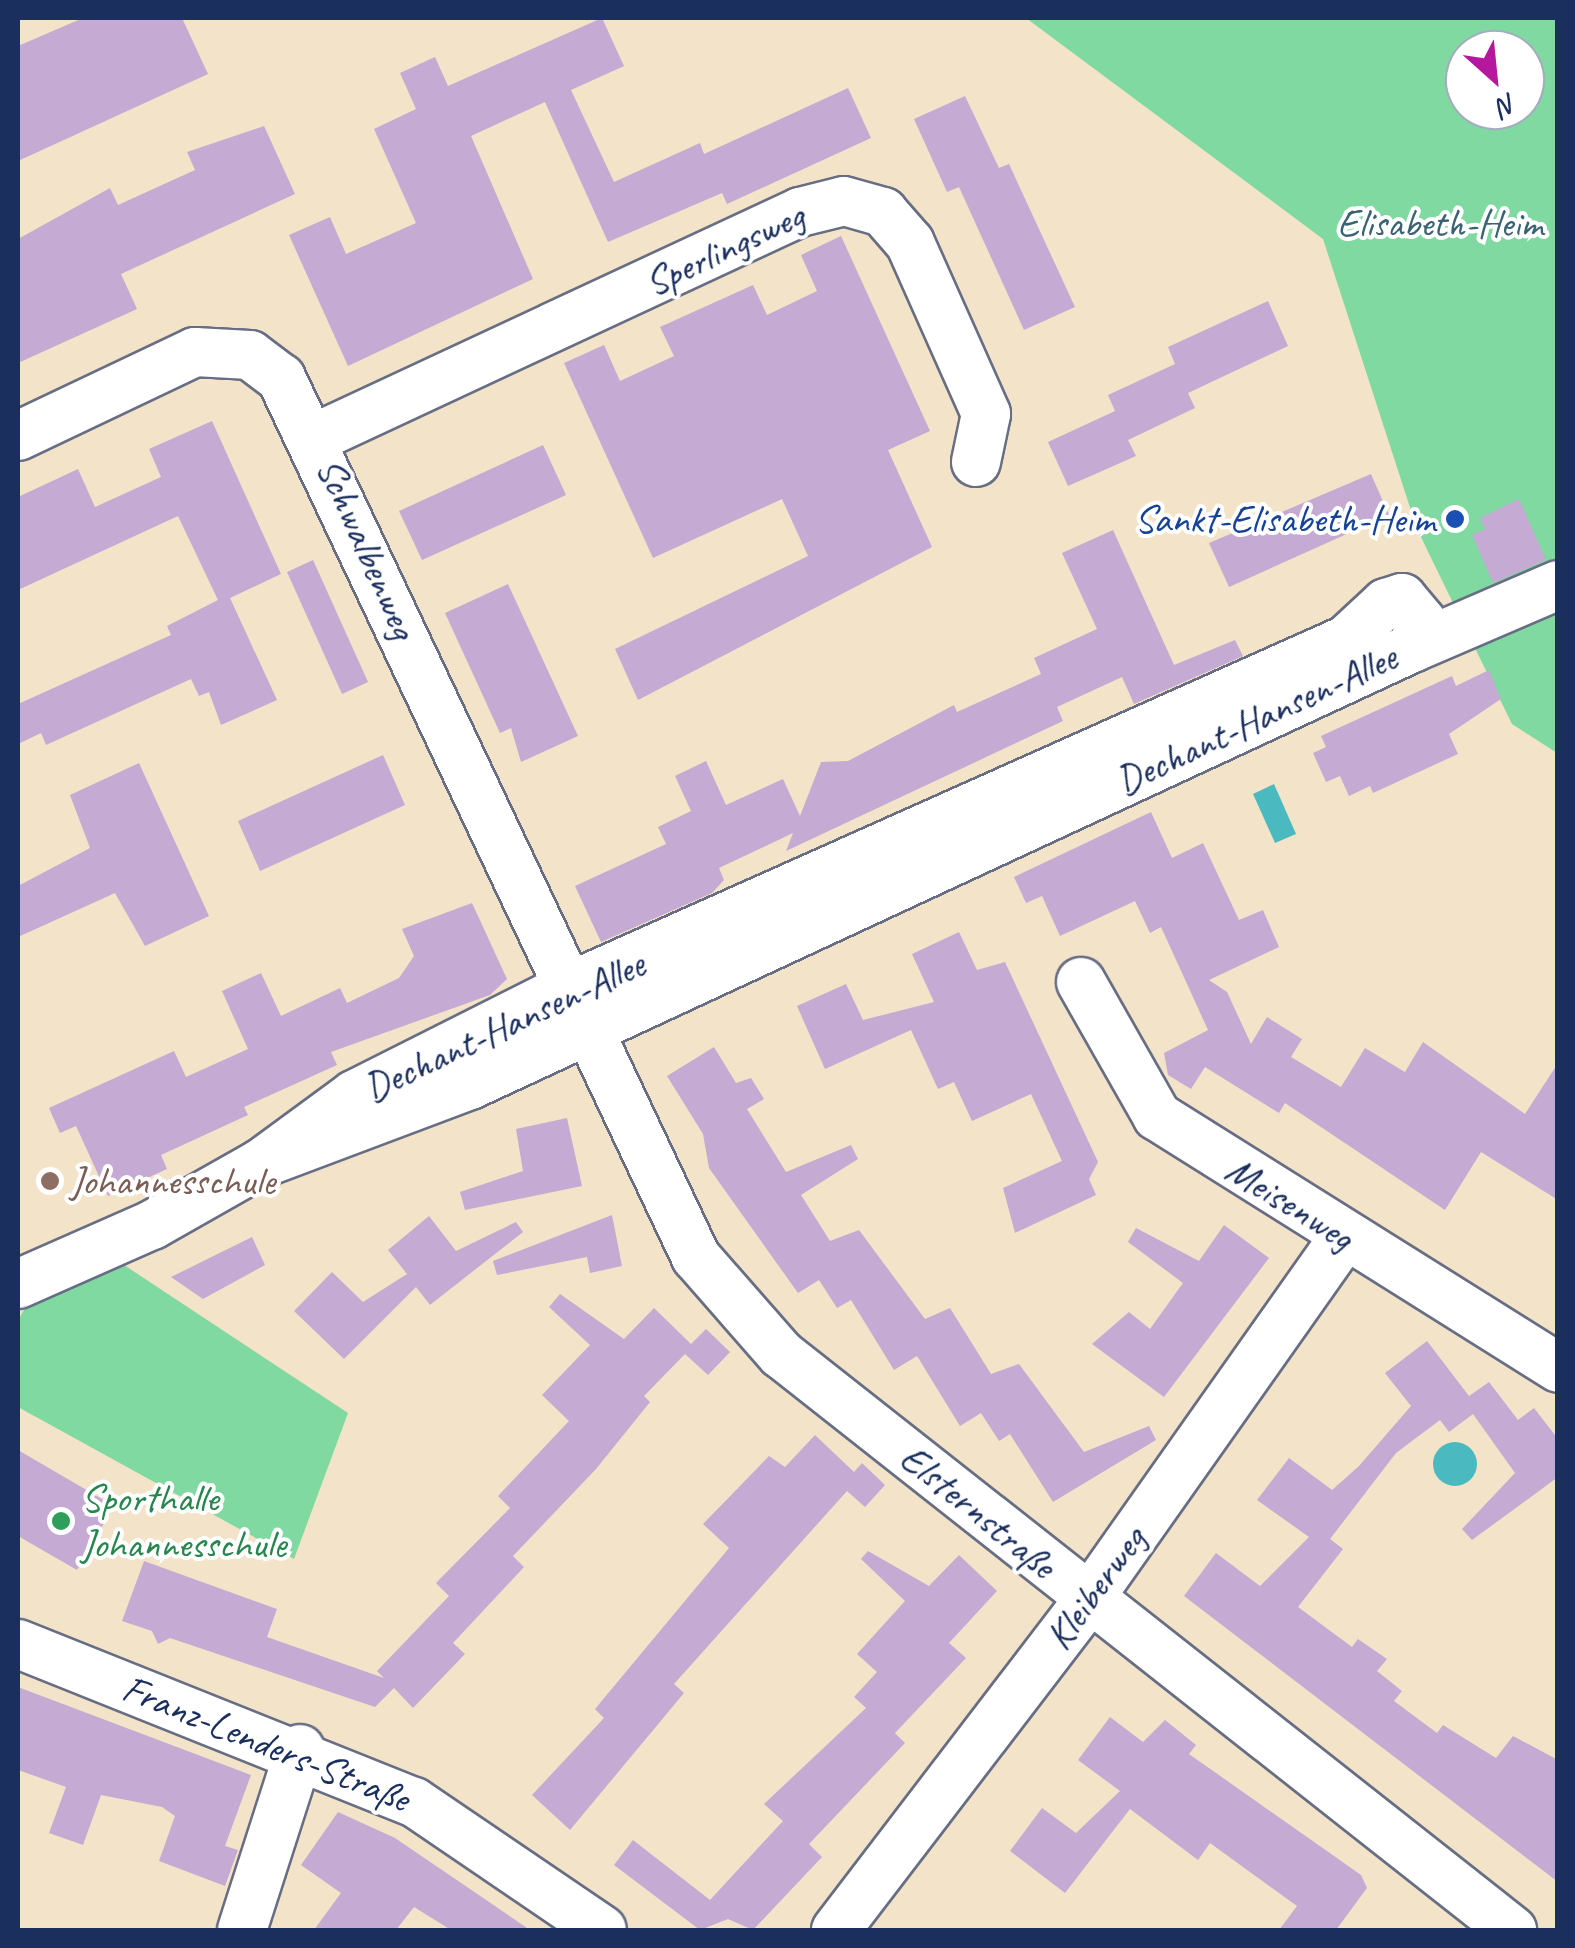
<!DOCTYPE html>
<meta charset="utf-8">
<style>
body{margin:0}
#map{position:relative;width:1575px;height:1948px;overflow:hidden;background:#f3e3c8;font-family:Caveat,sans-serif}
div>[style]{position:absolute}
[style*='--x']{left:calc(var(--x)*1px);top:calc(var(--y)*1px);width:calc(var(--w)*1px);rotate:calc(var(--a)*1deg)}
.green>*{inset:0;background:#7fd9a0}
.water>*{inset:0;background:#4bbac0}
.round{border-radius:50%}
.building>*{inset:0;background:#c5aad3}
.roads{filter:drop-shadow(2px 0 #676e83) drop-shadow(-2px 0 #676e83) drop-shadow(0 2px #676e83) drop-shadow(0 -2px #676e83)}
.minor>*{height:48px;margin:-24px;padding:0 24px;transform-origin:24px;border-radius:24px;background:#fff}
.dots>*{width:28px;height:28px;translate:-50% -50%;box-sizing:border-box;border:5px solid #fff;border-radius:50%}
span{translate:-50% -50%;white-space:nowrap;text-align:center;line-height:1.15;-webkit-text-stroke:8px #fff;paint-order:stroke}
.park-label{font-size:40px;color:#396272}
.street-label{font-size:40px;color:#1b2f5e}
.transit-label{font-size:40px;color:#164399}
.right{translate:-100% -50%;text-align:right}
.education-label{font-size:40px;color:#785e54}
.left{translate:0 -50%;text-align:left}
.leisure-label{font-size:40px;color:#27864d}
.frame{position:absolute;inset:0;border:20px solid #1b2f5e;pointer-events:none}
.north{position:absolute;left:1445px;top:30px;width:100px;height:100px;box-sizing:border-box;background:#fff;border:2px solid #a4acbf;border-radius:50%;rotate:153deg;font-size:28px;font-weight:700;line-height:40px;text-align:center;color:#1b2f5e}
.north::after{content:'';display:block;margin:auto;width:35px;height:45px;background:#b5179e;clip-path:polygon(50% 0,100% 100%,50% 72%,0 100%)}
</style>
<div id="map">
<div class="green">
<i style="clip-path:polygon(evenodd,1026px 18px,1557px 18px,1557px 753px,1512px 724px,1417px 529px,1323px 239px,1026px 18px,1465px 50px,1525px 50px,1525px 110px,1465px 110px,1465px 50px)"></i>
<i style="clip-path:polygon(121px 1263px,348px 1413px,294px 1559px,18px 1407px,18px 1320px,27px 1305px)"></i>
</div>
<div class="water">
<i style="clip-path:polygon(1274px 784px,1296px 834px,1275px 843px,1253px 794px)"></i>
<i class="round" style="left:1433px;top:1442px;width:44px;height:44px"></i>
</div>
<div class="building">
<i style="clip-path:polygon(83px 18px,182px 18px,208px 74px,18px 161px,18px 46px)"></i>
<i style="clip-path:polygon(602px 18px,624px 66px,571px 90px,614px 182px,700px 143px,704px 154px,848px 88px,871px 138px,727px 204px,722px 193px,608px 242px,545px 102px,471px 136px,533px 279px,348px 366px,289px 235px,330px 217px,346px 254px,416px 223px,374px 129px,416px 109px,400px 73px,435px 57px,448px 86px)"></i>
<i style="clip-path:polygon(965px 96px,999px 168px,1009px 164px,1075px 307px,1024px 330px,959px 187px,947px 192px,914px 119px)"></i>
<i style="clip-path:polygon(264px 126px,295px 194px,121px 274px,137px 309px,18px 363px,18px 239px,110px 188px,118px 205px,195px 170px,187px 152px)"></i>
<i style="clip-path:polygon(841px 236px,930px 431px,888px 450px,932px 547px,638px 700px,615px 649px,808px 556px,782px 499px,653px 558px,564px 363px,604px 345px,620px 381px,674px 356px,660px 327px,753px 285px,767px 315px,817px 291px,801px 255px)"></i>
<i style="clip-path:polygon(1268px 301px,1288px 346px,1188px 393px,1195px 408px,1128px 440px,1136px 456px,1068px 486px,1048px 442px,1115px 411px,1108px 395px,1175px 364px,1168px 347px)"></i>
<i style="clip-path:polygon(212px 421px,281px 574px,230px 598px,277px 700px,221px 725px,209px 692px,199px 696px,191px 679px,46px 745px,41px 733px,18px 744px,18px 704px,171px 635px,167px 626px,218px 600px,178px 516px,18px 590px,18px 497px,78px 469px,95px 507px,161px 477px,149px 449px)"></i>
<i style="clip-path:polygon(543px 445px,566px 495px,422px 560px,399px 511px)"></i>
<i style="clip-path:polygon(1371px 474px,1389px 515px,1229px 587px,1209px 543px)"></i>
<i style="clip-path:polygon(1519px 499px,1546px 560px,1493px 583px,1472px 535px,1485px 529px,1480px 518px)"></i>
<i style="clip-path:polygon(1113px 530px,1174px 665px,1235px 640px,1243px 656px,1134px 704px,1122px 677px,1057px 707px,1063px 721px,786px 851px,793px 833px,719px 868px,724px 880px,712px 893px,601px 942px,575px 886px,666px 844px,658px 827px,691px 811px,675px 776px,706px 761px,726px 805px,783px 779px,800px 816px,821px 762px,848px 761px,954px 705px,957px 712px,1041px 674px,1034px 658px,1097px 629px,1062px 553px)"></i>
<i style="clip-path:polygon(313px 560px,368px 682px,342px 694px,287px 572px)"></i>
<i style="clip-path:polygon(508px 584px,578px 736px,521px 762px,511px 728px,500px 733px,445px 613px)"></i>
<i style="clip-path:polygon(1489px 670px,1501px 699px,1449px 734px,1458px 754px,1373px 793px,1370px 786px,1349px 796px,1340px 776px,1326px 782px,1313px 753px,1326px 747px,1321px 736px,1452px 676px,1456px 686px)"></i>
<i style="clip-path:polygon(383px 755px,405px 805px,260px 871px,238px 821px)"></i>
<i style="clip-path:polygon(139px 763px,209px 916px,145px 946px,115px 893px,18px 937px,18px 886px,90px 848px,70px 795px)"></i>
<i style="clip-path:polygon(1151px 812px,1172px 858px,1203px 843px,1239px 920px,1263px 910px,1279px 947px,1209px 980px,1227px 992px,1251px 1044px,1267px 1017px,1302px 1039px,1291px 1057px,1341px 1087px,1365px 1048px,1405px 1072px,1423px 1042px,1525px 1114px,1558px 1063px,1558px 1200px,1481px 1152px,1445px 1210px,1285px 1103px,1279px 1113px,1205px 1067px,1191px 1089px,1168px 1075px,1164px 1053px,1208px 1030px,1161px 927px,1150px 933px,1135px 901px,1060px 936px,1042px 896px,1026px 903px,1014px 877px)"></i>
<i style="clip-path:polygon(472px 903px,507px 979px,490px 995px,331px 1052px,337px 1065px,244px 1107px,248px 1115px,161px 1155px,167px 1169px,108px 1196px,76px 1126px,60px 1133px,49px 1108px,174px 1051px,186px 1077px,248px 1049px,222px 991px,261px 973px,281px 1016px,340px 988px,347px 1003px,399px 978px,414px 956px,402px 929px)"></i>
<i style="clip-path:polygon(959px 932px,977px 970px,1005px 962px,1098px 1162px,1089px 1179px,1096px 1195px,1015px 1233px,1003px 1188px,1062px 1161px,1031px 1094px,972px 1121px,954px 1082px,938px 1089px,911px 1030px,825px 1069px,797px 1006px,846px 984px,863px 1020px,934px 1002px,912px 954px)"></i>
<i style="clip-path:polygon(714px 1047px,736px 1083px,751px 1078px,764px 1099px,747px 1109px,786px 1172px,851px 1145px,858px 1159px,801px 1195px,830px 1241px,859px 1230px,925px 1319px,950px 1308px,991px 1374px,1019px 1364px,1084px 1452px,1149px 1426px,1156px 1440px,1053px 1502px,1010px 1434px,999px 1441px,981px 1413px,960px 1426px,917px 1356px,894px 1370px,851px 1300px,837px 1308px,819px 1280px,798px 1293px,709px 1168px,703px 1134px,667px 1076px)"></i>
<i style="clip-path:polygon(567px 1118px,582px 1186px,465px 1210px,460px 1192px,523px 1171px,516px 1129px)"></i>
<i style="clip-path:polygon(612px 1215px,622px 1266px,590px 1273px,587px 1257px,497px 1275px,493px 1261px)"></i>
<i style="clip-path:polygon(429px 1216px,456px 1251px,516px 1222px,523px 1232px,430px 1305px,416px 1287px,344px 1359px,294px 1311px,332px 1272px,363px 1302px,407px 1274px,388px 1250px)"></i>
<i style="clip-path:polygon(1224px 1225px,1269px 1258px,1164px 1397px,1092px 1344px,1129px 1312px,1150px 1329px,1183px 1283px,1128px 1242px,1136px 1228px,1199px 1261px)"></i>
<i style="clip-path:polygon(252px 1237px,265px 1265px,203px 1299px,171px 1277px)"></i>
<i style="clip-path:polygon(560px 1294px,624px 1339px,654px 1308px,691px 1344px,706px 1329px,730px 1352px,708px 1375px,685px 1354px,644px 1396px,650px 1402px,596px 1469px,513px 1556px,524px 1567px,453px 1643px,465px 1654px,413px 1708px,394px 1688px,375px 1707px,170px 1638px,158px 1644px,152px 1631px,122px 1621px,144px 1561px,277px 1609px,267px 1637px,384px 1678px,377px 1671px,449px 1596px,436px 1583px,510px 1508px,498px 1496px,569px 1421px,542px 1395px,590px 1345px,549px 1307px)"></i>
<i style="clip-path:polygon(1427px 1341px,1469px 1396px,1489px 1382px,1518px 1420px,1534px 1408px,1558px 1439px,1558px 1477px,1472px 1540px,1462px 1529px,1515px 1473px,1473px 1414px,1449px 1432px,1440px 1420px,1396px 1453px,1330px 1539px,1343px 1549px,1298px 1607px,1352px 1647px,1358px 1639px,1387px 1659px,1377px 1671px,1402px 1691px,1394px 1701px,1437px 1733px,1443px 1725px,1496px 1758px,1513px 1736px,1558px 1760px,1558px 1882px,1184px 1596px,1216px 1553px,1260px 1586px,1309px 1537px,1257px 1500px,1289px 1458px,1332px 1490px,1359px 1466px,1411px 1406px,1385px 1373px)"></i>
<i style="clip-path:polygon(815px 1435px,854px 1472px,862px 1463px,885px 1485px,865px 1507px,847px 1491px,674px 1684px,684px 1693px,570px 1830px,532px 1795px,604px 1718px,595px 1709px,729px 1548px,703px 1524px,769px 1456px,785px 1467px)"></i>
<i style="clip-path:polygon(18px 1450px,114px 1506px,77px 1570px,18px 1536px)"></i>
<i style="clip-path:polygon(868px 1551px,929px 1586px,959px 1555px,997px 1591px,949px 1643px,966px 1658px,895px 1733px,905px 1743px,809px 1844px,822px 1857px,753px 1930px,728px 1919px,700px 1930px,614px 1865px,633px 1840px,710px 1900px,783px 1821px,764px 1804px,866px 1708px,854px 1697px,877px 1672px,857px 1654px,905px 1601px,861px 1559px)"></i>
<i style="clip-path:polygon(18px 1687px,251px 1775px,225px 1846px,238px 1850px,225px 1886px,159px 1861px,175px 1816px,162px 1807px,101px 1795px,83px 1845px,49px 1833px,66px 1787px,18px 1770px)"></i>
<i style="clip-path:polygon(1110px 1717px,1143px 1742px,1165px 1720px,1196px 1745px,1189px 1754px,1361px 1875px,1367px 1888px,1336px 1930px,1279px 1930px,1297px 1906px,1210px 1843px,1198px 1860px,1130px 1809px,1065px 1893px,1010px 1851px,1042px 1808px,1076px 1833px,1120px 1791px,1078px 1760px)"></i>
<i style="clip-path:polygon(338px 1812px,395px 1838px,530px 1930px,451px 1930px,414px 1907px,396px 1930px,314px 1930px,341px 1893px,301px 1865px)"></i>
</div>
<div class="roads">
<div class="minor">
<i style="--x:18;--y:436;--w:196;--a:-25.4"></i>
<i style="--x:195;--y:352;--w:55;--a:3.1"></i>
<i style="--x:250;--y:355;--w:39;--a:37"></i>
<i style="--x:281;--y:378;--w:972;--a:64.73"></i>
<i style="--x:696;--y:1257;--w:129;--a:48.8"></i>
<i style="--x:781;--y:1354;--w:931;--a:38.24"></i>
<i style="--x:317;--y:437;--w:533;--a:-24.98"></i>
<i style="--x:800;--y:212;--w:45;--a:-14"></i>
<i style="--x:844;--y:201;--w:41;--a:15.8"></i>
<i style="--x:883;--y:212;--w:41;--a:48.9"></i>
<i style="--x:910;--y:243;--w:187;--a:66"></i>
<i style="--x:986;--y:414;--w:49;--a:101.8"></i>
<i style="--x:1412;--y:648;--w:159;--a:-23.3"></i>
<i style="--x:1081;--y:982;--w:154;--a:60.4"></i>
<i style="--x:1157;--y:1116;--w:474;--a:32.1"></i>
<i style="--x:18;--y:1284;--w:146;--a:-23.8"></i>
<i style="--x:152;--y:1225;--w:124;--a:-29.5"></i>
<i style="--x:260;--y:1164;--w:117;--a:-36.3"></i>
<i style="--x:354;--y:1095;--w:243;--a:-26.7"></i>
<i style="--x:571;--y:986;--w:849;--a:-24.06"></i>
<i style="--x:1346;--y:640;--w:54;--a:-42.8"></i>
<i style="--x:1386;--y:603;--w:17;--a:-17"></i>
<i style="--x:1402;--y:598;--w:31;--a:50"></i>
<i style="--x:1422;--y:622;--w:28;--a:111"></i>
<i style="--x:1412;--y:648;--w:1038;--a:155.11"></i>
<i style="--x:470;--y:1085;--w:224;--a:159.4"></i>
<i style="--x:18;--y:1644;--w:426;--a:21.8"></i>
<i style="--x:414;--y:1802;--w:227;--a:34.2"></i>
<i style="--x:242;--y:1930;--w:190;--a:-72.2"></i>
<i style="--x:836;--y:1930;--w:415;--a:-52.6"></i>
<i style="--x:1088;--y:1600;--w:444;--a:-54.8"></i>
</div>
</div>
<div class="dots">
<i style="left:1455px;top:519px;background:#1a4fb4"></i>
<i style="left:50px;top:1181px;background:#8d6e63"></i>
<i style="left:61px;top:1521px;background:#2e9e5b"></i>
</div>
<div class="park-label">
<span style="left:1440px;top:223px">Elisabeth-Heim</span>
</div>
<div class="street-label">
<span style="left:724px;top:249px;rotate:-25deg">Sperlingsweg</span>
<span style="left:367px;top:548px;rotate:66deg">Schwalbenweg</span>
<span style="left:1256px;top:719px;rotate:-25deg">Dechant-Hansen-Allee</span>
<span style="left:504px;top:1026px;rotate:-25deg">Dechant-Hansen-Allee</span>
<span style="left:1290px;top:1203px;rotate:32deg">Meisenweg</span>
<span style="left:978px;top:1511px;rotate:39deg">Elsternstraße</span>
<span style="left:1095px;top:1588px;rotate:-54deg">Kleiberweg</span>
<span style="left:266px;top:1743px;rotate:22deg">Franz-Lenders-Straße</span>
</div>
<div class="transit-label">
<span class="right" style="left:1435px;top:519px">Sankt-Elisabeth-Heim</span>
</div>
<div class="education-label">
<span class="left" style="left:70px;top:1181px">Johannesschule</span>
</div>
<div class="leisure-label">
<span class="left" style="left:81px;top:1521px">Sporthalle<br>Johannesschule</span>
</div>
<div class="frame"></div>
<div class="north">N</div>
</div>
